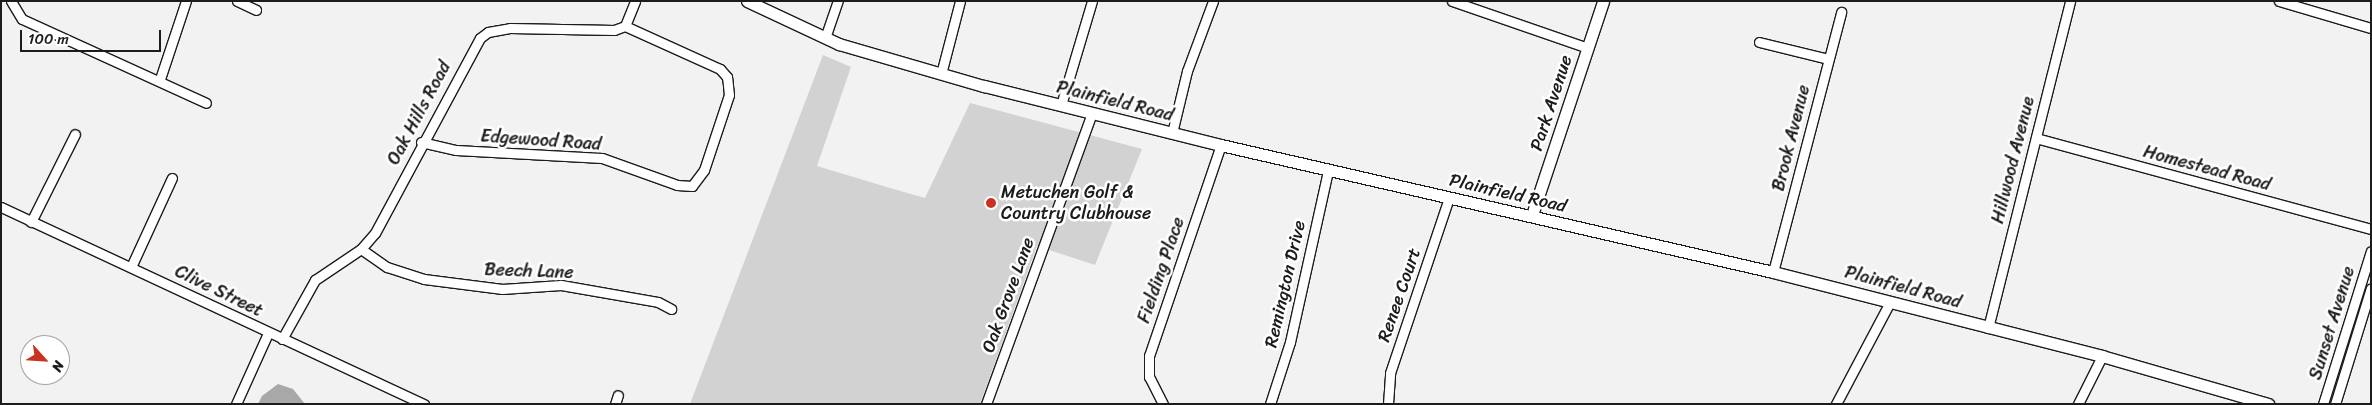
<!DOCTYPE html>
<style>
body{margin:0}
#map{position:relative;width:2372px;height:405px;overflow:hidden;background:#f2f2f2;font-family:Sriracha,sans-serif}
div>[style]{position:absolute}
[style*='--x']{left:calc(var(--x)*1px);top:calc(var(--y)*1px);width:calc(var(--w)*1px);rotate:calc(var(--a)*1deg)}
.green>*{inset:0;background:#d2d2d2}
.water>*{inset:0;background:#a8a8a8}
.roads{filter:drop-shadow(1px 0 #1c1c1c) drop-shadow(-1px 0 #1c1c1c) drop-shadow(0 1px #1c1c1c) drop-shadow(0 -1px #1c1c1c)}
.minor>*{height:9px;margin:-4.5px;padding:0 4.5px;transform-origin:4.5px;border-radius:4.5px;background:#fff}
.tertiary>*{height:11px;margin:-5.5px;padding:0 5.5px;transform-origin:5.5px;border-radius:5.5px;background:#fff}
.dots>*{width:14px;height:14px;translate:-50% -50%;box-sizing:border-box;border:2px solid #fff;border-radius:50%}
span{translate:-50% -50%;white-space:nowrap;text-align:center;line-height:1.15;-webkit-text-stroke:5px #fff;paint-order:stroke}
.street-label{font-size:18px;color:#1c1c1c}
.poi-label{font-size:18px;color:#1c1c1c}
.left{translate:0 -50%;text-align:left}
.frame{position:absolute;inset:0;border:2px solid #1c1c1c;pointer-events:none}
.north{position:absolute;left:20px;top:335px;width:50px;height:50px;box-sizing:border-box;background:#fff;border:1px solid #a4a4a4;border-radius:50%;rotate:116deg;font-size:14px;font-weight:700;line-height:20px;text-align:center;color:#1c1c1c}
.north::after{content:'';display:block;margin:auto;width:18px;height:22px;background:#c8321e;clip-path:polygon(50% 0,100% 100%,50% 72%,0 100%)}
.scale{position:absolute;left:20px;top:30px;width:141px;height:22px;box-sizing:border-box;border:2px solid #1c1c1c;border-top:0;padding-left:6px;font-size:15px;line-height:18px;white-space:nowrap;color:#1c1c1c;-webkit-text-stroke:4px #fff;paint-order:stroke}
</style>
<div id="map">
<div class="green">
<i style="clip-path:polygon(823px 55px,851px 67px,817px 166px,890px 188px,925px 198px,970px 103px,1142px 149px,1095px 265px,1037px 246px,980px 404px,690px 404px)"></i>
</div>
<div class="water">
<i style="clip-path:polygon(278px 384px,293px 389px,305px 404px,258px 404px,262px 396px)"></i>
</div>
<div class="roads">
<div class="minor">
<i style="--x:11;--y:1;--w:21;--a:59"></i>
<i style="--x:22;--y:19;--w:202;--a:24.5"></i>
<i style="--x:237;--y:1;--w:21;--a:25"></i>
<i style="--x:1452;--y:1;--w:144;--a:19.1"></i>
<i style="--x:2279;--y:1;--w:96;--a:16.4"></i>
<i style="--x:825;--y:38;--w:39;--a:-71"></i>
<i style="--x:1759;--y:42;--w:71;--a:13.8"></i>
<i style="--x:941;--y:74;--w:75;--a:-75.4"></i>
<i style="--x:160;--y:79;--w:82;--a:-71.6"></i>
<i style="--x:1061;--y:105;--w:109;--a:-73.4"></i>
<i style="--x:1172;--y:133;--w:64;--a:-76.4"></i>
<i style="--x:1187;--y:71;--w:75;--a:-69.6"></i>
<i style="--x:2036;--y:138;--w:347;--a:15.2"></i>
<i style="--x:421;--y:142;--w:36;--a:13"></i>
<i style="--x:456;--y:150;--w:146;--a:3.1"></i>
<i style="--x:602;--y:158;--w:80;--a:19.8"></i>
<i style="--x:677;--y:185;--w:15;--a:4"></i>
<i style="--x:692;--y:186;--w:20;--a:-53"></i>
<i style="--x:704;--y:170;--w:79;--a:-71.6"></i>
<i style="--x:729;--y:95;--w:18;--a:-96"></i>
<i style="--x:727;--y:77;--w:11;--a:-131"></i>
<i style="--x:720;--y:69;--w:104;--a:-155.6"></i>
<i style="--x:1;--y:207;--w:467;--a:25"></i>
<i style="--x:31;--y:222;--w:98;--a:-63.4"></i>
<i style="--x:361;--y:249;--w:32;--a:35"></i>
<i style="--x:387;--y:267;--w:39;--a:18"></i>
<i style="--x:424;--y:279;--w:79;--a:7.3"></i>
<i style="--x:502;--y:289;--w:59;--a:-3.9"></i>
<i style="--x:561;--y:285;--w:98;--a:9.9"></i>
<i style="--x:658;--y:302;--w:15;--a:28"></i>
<i style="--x:131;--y:267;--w:98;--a:-65.3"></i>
<i style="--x:1773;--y:272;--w:269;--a:-75.3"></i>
<i style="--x:1988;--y:328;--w:337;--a:-75.9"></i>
<i style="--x:282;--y:339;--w:68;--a:-60.8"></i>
<i style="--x:315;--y:280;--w:55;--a:-34"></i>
<i style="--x:361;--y:249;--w:21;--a:-49"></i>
<i style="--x:375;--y:233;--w:221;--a:-61.7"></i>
<i style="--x:480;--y:38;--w:10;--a:-37"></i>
<i style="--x:488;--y:32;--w:22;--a:-10"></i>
<i style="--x:510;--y:28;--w:104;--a:1.1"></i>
<i style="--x:614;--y:30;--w:12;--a:-20"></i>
<i style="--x:625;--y:26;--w:27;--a:-68"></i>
<i style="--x:236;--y:404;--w:78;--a:-65.7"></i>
<i style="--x:615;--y:404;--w:9;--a:-72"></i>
<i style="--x:986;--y:404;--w:310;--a:-70"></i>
<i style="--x:1163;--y:404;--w:30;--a:-117"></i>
<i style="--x:1149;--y:377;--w:21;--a:-90"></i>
<i style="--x:1149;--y:356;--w:223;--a:-71.2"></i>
<i style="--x:1270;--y:404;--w:65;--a:-72.1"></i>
<i style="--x:1290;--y:342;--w:176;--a:-77.5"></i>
<i style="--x:1388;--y:404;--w:31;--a:-86"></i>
<i style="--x:1390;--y:373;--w:185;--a:-71.4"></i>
<i style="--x:1836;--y:404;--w:115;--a:-62.1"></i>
<i style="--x:2078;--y:404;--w:54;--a:-63.4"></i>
<i style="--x:2323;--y:404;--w:160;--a:-72.6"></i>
<i style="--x:2335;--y:404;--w:121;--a:-72.8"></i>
</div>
<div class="tertiary">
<i style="--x:747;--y:1;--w:102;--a:25.1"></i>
<i style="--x:839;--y:44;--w:151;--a:16.2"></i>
<i style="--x:984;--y:86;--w:244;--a:14"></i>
<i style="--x:1221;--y:145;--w:566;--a:12.96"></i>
<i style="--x:1773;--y:272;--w:340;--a:14.3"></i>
<i style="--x:2102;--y:356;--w:173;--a:16.1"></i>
<i style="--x:1532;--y:215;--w:225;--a:-71.6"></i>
</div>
</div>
<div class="dots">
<i style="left:991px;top:203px;background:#c8321e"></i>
</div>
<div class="street-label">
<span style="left:1115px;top:101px;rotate:14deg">Plainfield Road</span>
<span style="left:1551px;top:103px;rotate:-72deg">Park Avenue</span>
<span style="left:419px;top:113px;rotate:-62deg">Oak Hills Road</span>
<span style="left:1791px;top:138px;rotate:-76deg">Brook Avenue</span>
<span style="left:541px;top:140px;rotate:4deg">Edgewood Road</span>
<span style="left:2013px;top:160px;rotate:-76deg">Hillwood Avenue</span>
<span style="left:2207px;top:168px;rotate:15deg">Homestead Road</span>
<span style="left:1508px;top:193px;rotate:13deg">Plainfield Road</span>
<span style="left:1161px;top:270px;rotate:-71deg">Fielding Place</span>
<span style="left:529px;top:271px;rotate:2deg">Beech Lane</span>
<span style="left:1285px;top:284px;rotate:-77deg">Remington Drive</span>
<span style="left:1903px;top:287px;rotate:15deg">Plainfield Road</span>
<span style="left:219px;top:291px;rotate:26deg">Clive Street</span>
<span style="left:1008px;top:295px;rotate:-70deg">Oak Grove Lane</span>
<span style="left:1399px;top:295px;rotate:-71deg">Renee Court</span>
<span style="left:2332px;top:323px;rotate:-73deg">Sunset Avenue</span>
</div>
<div class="poi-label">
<span class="left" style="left:1001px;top:203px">Metuchen Golf &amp;<br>Country Clubhouse</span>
</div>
<div class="frame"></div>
<div class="north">N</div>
<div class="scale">100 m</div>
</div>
